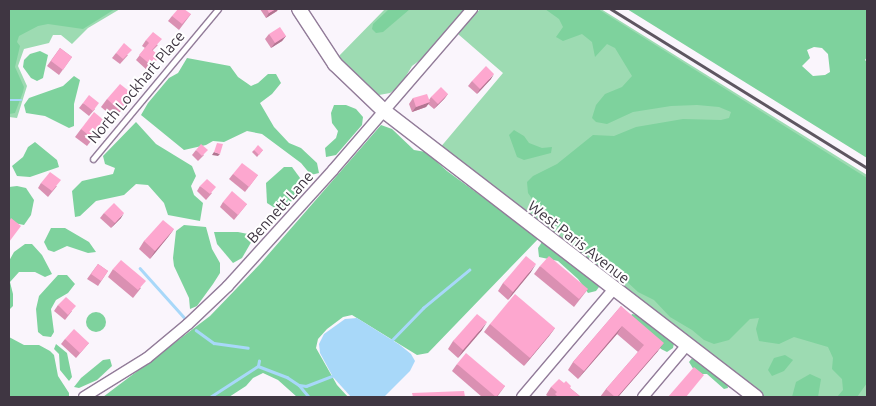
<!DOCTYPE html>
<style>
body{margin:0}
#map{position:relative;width:876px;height:406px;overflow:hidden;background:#faf5fc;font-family:Ubuntu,sans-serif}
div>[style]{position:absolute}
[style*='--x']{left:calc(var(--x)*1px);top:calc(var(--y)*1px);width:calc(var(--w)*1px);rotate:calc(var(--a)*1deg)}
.green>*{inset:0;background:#9ddbb2}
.forest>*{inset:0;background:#7ed29d}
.round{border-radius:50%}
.water>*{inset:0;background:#a8d8f9}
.stream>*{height:2.5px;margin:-1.25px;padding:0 1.25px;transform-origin:1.25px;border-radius:1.25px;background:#a8d8f9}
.roads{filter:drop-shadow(1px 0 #927c99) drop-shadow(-1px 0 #927c99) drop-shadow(0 1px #927c99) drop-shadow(0 -1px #927c99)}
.service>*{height:5px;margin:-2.5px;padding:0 2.5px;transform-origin:2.5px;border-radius:2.5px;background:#fff}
.minor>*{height:10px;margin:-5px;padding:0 5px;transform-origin:5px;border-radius:5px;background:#fff}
.secondary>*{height:14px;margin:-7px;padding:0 7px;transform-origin:7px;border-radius:7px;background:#fff}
.rail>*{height:2.5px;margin:-1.25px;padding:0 1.25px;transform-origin:1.25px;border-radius:1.25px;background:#5e5661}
.wall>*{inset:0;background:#da90b2}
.shaded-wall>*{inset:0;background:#b17591}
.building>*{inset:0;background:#fda7cf}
span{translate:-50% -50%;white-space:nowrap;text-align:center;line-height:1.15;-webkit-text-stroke:4px #fff;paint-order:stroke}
.street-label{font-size:15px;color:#3f3642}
.frame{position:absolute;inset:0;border:10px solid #3f3642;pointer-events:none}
</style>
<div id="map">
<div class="green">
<i style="clip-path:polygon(9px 9px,120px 9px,88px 28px,72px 44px,61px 35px,53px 35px,49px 43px,24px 49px,18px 66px,27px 86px,17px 118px,9px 117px)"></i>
<i style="clip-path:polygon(385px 9px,465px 9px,423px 58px,412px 66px,400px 86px,390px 93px,379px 95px,372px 92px,337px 58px)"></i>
<i style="clip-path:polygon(480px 9px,601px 9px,867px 175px,867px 397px,763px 397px,439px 149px,503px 73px,458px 34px)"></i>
</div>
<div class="forest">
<i style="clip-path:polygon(9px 9px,115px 9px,83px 29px,48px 24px,38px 26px,19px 36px,17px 42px,20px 46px,15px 67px,24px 87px,23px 92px,15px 113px,9px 114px)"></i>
<i style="clip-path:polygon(389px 9px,410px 9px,383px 32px,376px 33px,372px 29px,373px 24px)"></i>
<i style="clip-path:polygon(545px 9px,598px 9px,867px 178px,867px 383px,857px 397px,837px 397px,843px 390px,842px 379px,832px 369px,833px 358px,828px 347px,794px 337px,779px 344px,759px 341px,756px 329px,759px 318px,750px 319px,729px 340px,714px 344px,704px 340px,692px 330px,670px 317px,654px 300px,638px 292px,608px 264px,593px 256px,582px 242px,572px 240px,540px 210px,528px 193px,527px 182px,533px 176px,557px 164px,593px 135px,614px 136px,636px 127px,683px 119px,721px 120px,729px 118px,731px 112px,719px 107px,697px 105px,671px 106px,633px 112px,607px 124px,596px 122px,592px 118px,596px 105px,605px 94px,622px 87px,632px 76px,615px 48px,607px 44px,595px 57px,592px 42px,582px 34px,563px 41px,556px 37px,563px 27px,559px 19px)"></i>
<i style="clip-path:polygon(evenodd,627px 9px,867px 9px,867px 57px,865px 60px,867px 62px,867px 158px,627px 9px,814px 47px,822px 48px,828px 54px,830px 72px,825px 75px,813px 76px,802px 66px,810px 58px,807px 50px,814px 47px)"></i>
<i style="clip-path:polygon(40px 51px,48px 55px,43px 78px,37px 81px,31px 78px,23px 67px,24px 60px,30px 54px)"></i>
<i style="clip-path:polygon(187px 58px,230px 66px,238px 77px,251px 86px,258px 83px,268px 74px,276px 74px,281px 83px,272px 94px,260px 103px,274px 127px,289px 143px,301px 148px,317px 163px,319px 173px,311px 175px,301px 163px,262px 134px,247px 131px,224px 142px,213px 141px,206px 145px,184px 150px,141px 115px,148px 103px,169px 78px,178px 73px)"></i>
<i style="clip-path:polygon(74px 76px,80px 80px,74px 104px,74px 126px,69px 128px,45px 116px,26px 113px,24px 105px,29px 98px,63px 86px)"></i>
<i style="clip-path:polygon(334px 105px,346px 105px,356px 109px,363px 117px,362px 125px,336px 155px,326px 157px,325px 148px,336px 138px,338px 131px,332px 123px,331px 113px)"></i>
<i style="clip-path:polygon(136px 122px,156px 144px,192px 166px,196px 176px,191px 186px,194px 195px,203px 203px,200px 221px,168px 215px,164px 203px,148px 185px,136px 184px,124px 195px,96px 201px,80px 216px,75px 217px,72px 191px,82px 181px,113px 174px,115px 168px,105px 164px,103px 156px)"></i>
<i style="clip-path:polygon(381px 125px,392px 129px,414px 150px,426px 152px,447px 171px,539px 238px,428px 353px,417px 355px,352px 315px,343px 317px,327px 329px,318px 339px,316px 348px,337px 385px,348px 397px,297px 397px,278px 380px,263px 373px,253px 378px,246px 386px,229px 397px,103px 397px,210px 316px,260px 264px)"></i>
<i style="clip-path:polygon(514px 130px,524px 136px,529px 143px,542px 148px,552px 147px,551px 153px,524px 160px,517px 157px,509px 135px)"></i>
<i style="clip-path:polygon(35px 142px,57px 160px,59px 167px,30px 177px,17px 176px,12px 166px,23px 157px,28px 147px)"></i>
<i style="clip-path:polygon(284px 167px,292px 167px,303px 182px,298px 193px,286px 208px,278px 210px,267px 203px,266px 183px)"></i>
<i style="clip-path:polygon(17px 186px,26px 188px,34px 200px,31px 215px,24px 225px,9px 222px,9px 187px)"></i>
<i style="clip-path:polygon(184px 225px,206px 227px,212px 249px,220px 263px,220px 273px,213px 284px,197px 306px,190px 309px,189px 298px,174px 266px,173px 258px,176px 231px)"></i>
<i style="clip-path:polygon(51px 228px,65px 228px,89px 242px,96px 252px,88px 253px,67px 246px,54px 252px,48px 250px,44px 242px)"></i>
<i style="clip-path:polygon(214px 232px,238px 232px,248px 234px,253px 239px,242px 258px,233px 263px,217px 244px)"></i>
<i style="clip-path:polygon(542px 242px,548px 244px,597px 283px,599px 287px,596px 291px,588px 293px,578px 279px,558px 261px,539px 257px,538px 248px)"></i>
<i style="clip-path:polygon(25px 244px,32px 244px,42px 255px,52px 274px,45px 277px,35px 272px,19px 272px,10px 282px,13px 294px,13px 306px,9px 310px,9px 261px,14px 252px)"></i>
<i style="clip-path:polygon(58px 275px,67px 275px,75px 284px,68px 293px,56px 300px,51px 309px,54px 332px,51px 337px,43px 336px,38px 332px,36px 309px,39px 296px)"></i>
<i class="round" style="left:86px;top:312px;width:20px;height:20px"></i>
<i style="clip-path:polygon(632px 314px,642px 316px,655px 327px,657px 331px,662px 332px,674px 343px,673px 348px,667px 352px,661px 349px,630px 317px)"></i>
<i style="clip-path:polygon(9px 337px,24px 345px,39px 345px,50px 351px,54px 355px,58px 376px,69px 393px,69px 397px,9px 397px)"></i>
<i style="clip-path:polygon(56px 344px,67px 353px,72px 377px,69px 381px,60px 370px,59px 354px,54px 349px)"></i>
<i style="clip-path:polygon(785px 355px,793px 360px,784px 371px,772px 376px,768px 370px,774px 358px)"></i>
<i style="clip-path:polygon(693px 357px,727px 382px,728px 388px,724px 389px,707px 374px,699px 374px,694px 370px,689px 362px)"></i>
<i style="clip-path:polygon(110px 359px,112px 366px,97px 380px,79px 388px,74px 387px,81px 378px,103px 360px)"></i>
<i style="clip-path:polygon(810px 374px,821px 379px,818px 397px,792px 397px,796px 382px)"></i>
</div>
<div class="water">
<i style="clip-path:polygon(357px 318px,400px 345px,411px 354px,415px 361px,410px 371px,384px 397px,351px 397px,333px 377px,320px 353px,319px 344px,324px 334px,345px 319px)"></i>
</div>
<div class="stream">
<i style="--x:9;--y:100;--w:12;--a:0"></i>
<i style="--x:140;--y:268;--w:66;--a:48.1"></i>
<i style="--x:196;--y:330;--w:22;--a:36"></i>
<i style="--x:214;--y:343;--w:34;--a:8"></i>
<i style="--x:389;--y:343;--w:49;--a:-45.8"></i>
<i style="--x:423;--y:308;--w:60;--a:-39.6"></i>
<i style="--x:258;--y:366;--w:31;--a:21"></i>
<i style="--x:287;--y:377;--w:14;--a:34"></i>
<i style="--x:299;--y:385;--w:7;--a:8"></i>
<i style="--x:306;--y:386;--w:31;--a:-21"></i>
<i style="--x:299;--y:385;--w:16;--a:50"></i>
<i style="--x:210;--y:397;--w:57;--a:-32.9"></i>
<i style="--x:258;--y:366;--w:5;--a:-79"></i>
</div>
<div class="roads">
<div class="service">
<i style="--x:93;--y:159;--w:195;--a:-50.2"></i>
</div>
<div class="minor">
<i style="--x:84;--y:397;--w:74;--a:-31.8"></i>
<i style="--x:147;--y:358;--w:53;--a:-39.7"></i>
<i style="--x:188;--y:324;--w:55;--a:-43.5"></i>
<i style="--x:228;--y:286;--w:156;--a:-47.8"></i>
<i style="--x:333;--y:170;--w:213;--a:-49.2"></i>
<i style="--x:522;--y:397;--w:142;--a:-49.6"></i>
<i style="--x:643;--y:397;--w:68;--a:-49.8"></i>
</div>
<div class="secondary">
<i style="--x:299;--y:9;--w:66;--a:56.8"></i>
<i style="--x:335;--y:64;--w:68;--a:43.8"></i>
<i style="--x:384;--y:111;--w:469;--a:37.6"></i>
</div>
</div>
<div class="rail">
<i style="--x:611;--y:9;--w:301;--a:31.8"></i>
</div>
<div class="wall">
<i style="clip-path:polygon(260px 9px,278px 9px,277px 11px,266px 18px)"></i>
<i style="clip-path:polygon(191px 14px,179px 30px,168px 21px,172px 16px)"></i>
<i style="clip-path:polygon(269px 34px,286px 36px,282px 41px,271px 48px,265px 39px)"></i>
<i style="clip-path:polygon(146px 40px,158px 45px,153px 50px,156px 62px,148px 71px,136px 60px,145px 48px,142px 46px)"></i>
<i style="clip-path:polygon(60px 48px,72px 57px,59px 75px,47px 66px)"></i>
<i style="clip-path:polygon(116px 53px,128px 55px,120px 64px,112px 58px)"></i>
<i style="clip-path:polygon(491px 79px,477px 94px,468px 86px,472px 81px)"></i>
<i style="clip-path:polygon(448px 94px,444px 99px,434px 109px,428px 104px,426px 107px,412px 112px,409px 104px,413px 98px,429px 100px,431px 97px)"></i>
<i style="clip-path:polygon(107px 99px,128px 103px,114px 118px,101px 107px)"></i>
<i style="clip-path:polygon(83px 103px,95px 109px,89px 116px,79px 108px)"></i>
<i style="clip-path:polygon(106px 122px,87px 146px,75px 137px,81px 129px)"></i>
<i style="clip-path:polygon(196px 150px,204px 155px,198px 161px,192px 155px)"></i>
<i style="clip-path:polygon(254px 150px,263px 150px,257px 157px,252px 152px)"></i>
<i style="clip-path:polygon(233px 174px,258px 175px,245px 192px,229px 179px)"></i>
<i style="clip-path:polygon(41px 183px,57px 186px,48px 197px,38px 188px)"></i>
<i style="clip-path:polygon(200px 186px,212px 193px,206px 200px,197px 191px)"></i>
<i style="clip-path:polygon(223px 202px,247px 204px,234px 220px,220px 207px)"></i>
<i style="clip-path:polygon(104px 213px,121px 218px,111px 228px,100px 218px)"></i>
<i style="clip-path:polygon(174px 229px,168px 237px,150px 259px,139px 249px,144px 241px)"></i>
<i style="clip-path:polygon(98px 264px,108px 271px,98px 286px,87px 279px)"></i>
<i style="clip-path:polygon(540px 266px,588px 289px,574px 307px,534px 274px)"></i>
<i style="clip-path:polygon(113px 269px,141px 288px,133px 298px,108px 277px)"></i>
<i style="clip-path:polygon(531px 272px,508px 300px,498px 291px,503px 283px)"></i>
<i style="clip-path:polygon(58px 305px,72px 311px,65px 320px,54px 311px)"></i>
<i style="clip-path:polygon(621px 306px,658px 351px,618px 397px,600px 397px,606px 389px,638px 352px,617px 334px,578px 379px,568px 370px,573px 362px)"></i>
<i style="clip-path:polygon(490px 324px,555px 328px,549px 336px,524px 366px,484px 332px)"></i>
<i style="clip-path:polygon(482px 330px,458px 358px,448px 349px,453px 341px)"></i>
<i style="clip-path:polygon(65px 339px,89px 343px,76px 358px,61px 344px)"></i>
<i style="clip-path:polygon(457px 364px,505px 386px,497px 397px,482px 397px,452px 371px)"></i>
<i style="clip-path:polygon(551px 387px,570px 388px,581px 397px,549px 397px,546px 395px)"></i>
</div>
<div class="shaded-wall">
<i style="clip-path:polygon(276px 9px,278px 9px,277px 11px,266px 18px,269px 13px)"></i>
<i style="clip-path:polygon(286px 36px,282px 41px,271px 48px,275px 43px)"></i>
<i style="clip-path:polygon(494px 74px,491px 79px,477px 94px,480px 89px)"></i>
<i style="clip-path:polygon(448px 94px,444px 99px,434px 109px,438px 104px)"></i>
<i style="clip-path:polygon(134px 95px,128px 103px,114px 118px,120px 111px)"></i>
<i style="clip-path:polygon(430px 102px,426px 107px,412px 112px,416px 107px)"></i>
<i style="clip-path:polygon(214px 152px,220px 154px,218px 156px,212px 155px)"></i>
<i style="clip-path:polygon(124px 213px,121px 218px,111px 228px,115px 223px)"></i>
<i style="clip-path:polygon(174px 229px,168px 237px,150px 259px,155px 251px)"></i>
<i style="clip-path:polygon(536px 264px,531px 272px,508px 300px,513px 292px)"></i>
<i style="clip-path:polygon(487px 322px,482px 330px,458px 358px,463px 350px)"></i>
<i style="clip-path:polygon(622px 326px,617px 334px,578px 379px,584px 371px)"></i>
<i style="clip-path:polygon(555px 328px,549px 336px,524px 366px,530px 358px)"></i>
<i style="clip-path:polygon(664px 343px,658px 351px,618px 397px,617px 397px)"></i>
</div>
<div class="building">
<i style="clip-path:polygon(178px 9px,184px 9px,191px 14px,182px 24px,172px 16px)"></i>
<i style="clip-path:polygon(267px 9px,276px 9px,269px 13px)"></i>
<i style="clip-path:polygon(280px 27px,286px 36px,275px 43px,269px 34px)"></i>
<i style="clip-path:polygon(153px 32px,162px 39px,152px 50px,160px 56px,152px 66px,139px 55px,149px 43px,146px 40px)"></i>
<i style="clip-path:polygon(124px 43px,132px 50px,123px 59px,116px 53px)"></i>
<i style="clip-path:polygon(60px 48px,72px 57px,63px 70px,51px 61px)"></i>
<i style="clip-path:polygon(486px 66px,494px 74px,480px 89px,472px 81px)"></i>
<i style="clip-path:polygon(120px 84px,134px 95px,120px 111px,107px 99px)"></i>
<i style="clip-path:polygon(441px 87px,448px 94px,438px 104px,431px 97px)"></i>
<i style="clip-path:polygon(427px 94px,430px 102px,416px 107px,413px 98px)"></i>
<i style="clip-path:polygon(89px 95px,99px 103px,93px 111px,83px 103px)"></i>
<i style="clip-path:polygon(94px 112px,106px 122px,93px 139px,81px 129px)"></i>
<i style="clip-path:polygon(217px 143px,223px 144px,220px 154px,214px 152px)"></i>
<i style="clip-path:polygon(201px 144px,208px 150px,202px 156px,196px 150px)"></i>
<i style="clip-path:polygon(258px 145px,263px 150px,259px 155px,254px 150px)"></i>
<i style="clip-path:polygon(242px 163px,258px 175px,249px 187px,233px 174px)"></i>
<i style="clip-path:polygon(50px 172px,61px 180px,52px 191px,41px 183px)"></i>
<i style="clip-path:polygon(207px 179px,216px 187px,210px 194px,200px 186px)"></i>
<i style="clip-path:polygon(232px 191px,247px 204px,238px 215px,223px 202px)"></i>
<i style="clip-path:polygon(114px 203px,124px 213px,115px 223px,104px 213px)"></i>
<i style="clip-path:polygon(11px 218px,21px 226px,9px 242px,9px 222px)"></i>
<i style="clip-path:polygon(163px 220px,174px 229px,155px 251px,144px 241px)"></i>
<i style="clip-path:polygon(526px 256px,536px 264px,513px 292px,503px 283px)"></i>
<i style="clip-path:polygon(549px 256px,588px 289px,579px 299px,540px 266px)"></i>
<i style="clip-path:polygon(121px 260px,146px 281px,138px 290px,113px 269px)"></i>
<i style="clip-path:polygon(98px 264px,108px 271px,101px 281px,91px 274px)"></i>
<i style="clip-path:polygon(515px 294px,555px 328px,530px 358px,490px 324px)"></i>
<i style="clip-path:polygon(66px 297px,76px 306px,68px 315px,58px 305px)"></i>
<i style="clip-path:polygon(621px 306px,664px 343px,617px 397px,615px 397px,606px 389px,644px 345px,622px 326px,584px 371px,573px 362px)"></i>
<i style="clip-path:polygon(477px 314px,487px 322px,463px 350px,453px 341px)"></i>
<i style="clip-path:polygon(74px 329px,89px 343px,80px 353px,65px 339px)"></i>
<i style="clip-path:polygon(466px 353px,505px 386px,496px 397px,457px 364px)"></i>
<i style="clip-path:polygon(694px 367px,704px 375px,686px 397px,668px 397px)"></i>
<i style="clip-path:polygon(559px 379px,564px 383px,566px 381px,571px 386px,570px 388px,581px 397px,558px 397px,555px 394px,557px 392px,551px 387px)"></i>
<i style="clip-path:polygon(464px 391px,465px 397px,413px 397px,412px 393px)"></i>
</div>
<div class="street-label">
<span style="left:136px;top:87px;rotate:-50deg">North Lockhart Place</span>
<span style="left:280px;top:207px;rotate:-48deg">Bennett Lane</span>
<span style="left:579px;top:242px;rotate:38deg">West Paris Avenue</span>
</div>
<div class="frame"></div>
</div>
